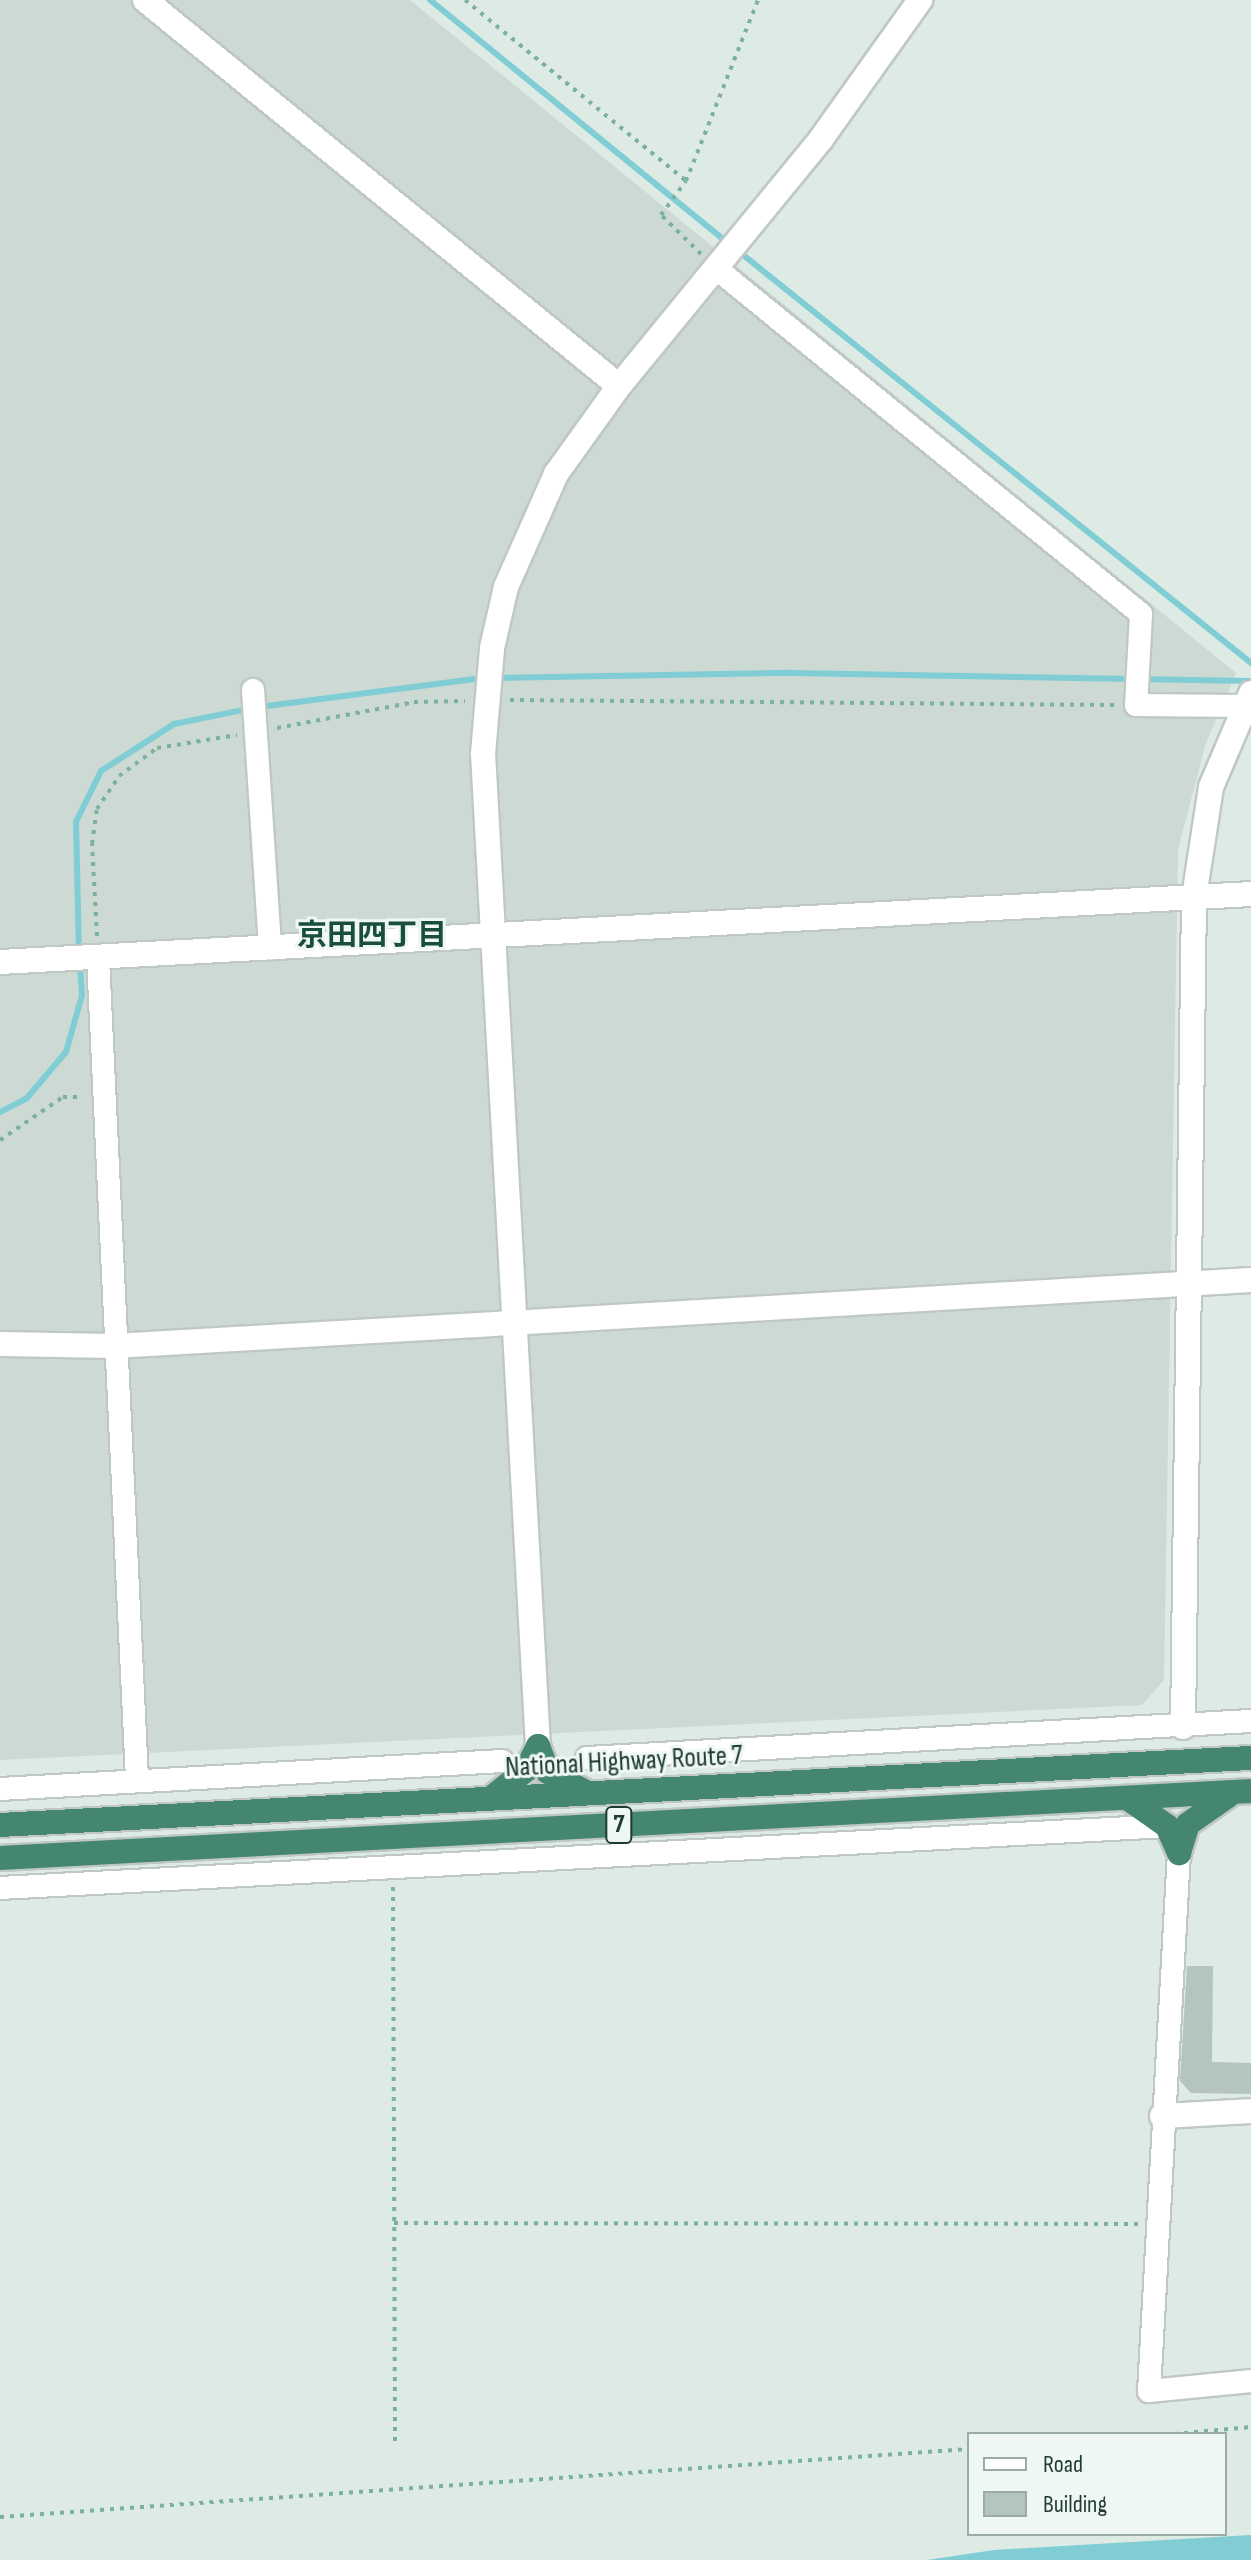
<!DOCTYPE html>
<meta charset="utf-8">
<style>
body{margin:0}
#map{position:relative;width:1251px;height:2560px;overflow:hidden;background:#ddebe4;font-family:"Sofia Sans Condensed","Noto Sans JP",sans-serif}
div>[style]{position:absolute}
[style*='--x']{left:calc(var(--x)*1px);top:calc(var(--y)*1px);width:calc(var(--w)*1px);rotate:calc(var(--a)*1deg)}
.built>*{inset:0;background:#ccdad3}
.water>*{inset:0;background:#80cdd5}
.stream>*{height:6px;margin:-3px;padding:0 3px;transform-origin:3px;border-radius:3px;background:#80cdd5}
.building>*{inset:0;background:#b3c5bd}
.path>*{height:4px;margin-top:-2px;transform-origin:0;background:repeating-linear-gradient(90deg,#7bb19d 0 4px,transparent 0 10px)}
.roads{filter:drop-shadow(2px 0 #c0c8c5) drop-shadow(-2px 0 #c0c8c5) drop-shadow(0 2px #c0c8c5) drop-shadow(0 -2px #c0c8c5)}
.minor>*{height:22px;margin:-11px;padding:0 11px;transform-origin:11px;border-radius:11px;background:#fff}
.tertiary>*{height:24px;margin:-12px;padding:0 12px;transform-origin:12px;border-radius:12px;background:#fff}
.trunk>*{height:24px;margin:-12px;padding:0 12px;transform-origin:12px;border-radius:12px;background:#448672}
span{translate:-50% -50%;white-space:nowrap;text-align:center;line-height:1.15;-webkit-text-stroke:6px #eef7f2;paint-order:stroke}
.shield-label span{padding:2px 6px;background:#eef7f2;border:2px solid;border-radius:6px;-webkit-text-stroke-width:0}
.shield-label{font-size:26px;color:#1e3b31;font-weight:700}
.street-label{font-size:28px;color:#1e3b31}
.neighbourhood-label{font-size:30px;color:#194e3e;font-weight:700}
.legend{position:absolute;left:967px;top:2432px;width:260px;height:104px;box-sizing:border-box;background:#eef7f2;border:2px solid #9baca5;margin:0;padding:10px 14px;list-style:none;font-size:24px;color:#1e3b31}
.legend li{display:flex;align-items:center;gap:16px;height:40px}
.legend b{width:40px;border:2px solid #9baca5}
</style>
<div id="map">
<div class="built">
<i style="clip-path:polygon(0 0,410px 0,1236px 673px,1206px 743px,1178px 849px,1164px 1680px,1142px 1705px,0 1760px)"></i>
</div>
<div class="water">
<i style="clip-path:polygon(1251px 2535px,1251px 2560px,927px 2560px,994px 2550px)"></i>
</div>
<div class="stream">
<i style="--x:430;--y:0;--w:385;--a:39.2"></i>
<i style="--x:737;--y:250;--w:659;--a:38.78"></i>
<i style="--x:493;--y:678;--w:299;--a:-1"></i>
<i style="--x:792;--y:673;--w:459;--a:1"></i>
<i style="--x:259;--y:707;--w:225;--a:-7.4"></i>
<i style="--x:79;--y:954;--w:132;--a:-91.3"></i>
<i style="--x:76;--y:822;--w:57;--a:-63.9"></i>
<i style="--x:101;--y:771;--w:87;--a:-32.8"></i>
<i style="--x:174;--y:724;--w:76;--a:-11.5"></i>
<i style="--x:0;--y:1112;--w:30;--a:-27"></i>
<i style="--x:27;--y:1098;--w:60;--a:-49.7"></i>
<i style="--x:66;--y:1052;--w:59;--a:-74.3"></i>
<i style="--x:82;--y:995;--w:30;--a:-94"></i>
</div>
<div class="building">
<i style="clip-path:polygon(1187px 1966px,1213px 1966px,1212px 2062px,1251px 2063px,1251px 2094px,1191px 2093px,1180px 2081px)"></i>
</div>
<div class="path">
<i style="--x:465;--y:0;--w:286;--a:39.3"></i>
<i style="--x:701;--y:254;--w:56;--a:-135.7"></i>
<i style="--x:661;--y:215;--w:42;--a:-53.7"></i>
<i style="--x:686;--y:181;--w:195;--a:-68.3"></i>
<i style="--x:510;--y:700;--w:607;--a:0.47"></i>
<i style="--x:277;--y:728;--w:139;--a:-10.7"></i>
<i style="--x:414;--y:702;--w:51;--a:-1.1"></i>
<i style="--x:97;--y:936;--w:92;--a:-93.1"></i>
<i style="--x:92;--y:844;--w:35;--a:-82"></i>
<i style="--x:97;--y:809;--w:40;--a:-56"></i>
<i style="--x:119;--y:776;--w:47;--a:-36.4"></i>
<i style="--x:157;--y:748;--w:81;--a:-9.2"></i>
<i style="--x:0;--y:1140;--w:76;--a:-34.3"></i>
<i style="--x:63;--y:1097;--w:20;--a:0"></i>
<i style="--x:393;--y:1887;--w:555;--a:89.79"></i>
<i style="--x:394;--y:2223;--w:745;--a:0.08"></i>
<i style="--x:1174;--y:2434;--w:77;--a:-5.2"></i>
<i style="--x:0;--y:2517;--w:971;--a:-4.01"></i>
</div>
<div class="roads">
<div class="minor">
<i style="--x:718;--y:270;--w:545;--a:39.12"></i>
<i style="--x:1141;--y:614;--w:91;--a:93.1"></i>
<i style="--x:1136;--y:705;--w:108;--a:0.5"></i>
<i style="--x:253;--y:690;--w:259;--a:86.2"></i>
<i style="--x:98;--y:958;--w:823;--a:87.28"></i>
<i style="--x:587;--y:1758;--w:665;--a:-3.19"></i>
<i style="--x:0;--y:1789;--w:503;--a:-3.19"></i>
<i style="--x:1179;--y:1853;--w:539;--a:93.19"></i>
<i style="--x:1149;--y:2391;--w:102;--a:-5.6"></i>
<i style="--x:0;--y:1888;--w:1169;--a:-3.04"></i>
</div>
<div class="tertiary">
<i style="--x:145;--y:0;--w:611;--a:39.16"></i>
<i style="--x:0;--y:962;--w:1253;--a:-3.11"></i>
<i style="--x:0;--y:1344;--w:114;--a:1"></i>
<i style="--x:114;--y:1346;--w:1139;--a:-3.32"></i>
<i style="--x:1183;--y:1727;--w:830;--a:-89.24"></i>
<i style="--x:1194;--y:897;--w:111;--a:-81.2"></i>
<i style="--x:1211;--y:787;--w:102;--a:-66.9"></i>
<i style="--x:538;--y:1746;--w:994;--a:-93.17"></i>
<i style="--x:483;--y:754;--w:106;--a:-85.1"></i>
<i style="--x:492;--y:648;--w:63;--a:-77.1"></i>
<i style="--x:506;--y:587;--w:124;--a:-66.1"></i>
<i style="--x:556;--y:474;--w:108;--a:-54.4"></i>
<i style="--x:619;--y:386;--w:319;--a:-50.7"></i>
<i style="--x:821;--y:139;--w:171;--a:-54.5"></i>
<i style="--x:1162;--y:2116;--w:89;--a:-3.2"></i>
</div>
<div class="trunk">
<i style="--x:538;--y:1746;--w:28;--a:69"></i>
<i style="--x:548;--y:1772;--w:41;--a:27.8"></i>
<i style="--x:491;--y:1798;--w:45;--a:-38.7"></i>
<i style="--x:526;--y:1770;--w:27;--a:-63"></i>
<i style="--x:1127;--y:1798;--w:49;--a:35"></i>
<i style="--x:1167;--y:1826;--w:30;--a:66"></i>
<i style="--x:0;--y:1825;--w:1253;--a:-3.07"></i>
<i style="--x:1179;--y:1853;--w:30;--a:-73"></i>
<i style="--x:1188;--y:1824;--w:49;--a:-35"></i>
<i style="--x:0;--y:1858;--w:1253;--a:-3.07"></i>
</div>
</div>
<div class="shield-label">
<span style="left:619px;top:1825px">7</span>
</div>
<div class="street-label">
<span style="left:624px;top:1762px;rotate:-3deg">National Highway Route 7</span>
</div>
<div class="neighbourhood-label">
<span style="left:372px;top:936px">京田四丁目</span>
</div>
<ul class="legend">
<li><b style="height:10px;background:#fff"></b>Road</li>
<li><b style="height:22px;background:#b3c5bd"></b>Building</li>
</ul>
</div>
